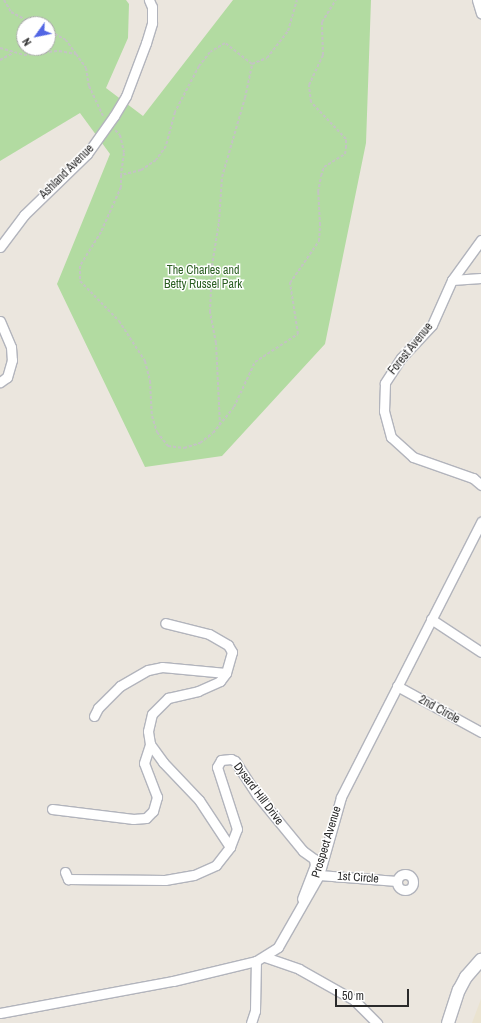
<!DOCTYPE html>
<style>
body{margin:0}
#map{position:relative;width:481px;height:1023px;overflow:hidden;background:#ebe6de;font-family:"Archivo Narrow",sans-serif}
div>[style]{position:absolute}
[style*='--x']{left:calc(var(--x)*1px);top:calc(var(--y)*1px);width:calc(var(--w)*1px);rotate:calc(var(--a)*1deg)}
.education>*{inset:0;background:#eae3d0}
.green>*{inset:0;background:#b2dba1}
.path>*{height:2px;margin-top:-1px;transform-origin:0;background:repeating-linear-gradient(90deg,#c3c3c3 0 3px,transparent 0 5px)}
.roads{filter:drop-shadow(1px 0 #b2b4bc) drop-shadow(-1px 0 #b2b4bc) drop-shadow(0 1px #b2b4bc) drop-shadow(0 -1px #b2b4bc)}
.street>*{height:9px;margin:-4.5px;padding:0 4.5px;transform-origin:4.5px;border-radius:4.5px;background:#fff}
.street>.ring{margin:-4.5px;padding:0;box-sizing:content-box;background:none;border:9px solid #fff;border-radius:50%}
.secondary>*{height:12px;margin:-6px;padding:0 6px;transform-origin:6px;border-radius:6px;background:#fff}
span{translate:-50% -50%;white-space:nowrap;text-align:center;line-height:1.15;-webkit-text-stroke:3px #fff;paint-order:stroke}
.street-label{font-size:12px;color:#2a2a2a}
.park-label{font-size:12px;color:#2c5f23}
.north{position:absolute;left:16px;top:16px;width:40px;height:40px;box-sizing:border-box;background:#fff;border:1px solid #aaa;border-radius:50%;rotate:237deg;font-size:11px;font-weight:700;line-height:16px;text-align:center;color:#2a2a2a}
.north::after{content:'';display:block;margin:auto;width:14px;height:18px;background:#5266e4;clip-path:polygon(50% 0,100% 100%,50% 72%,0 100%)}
.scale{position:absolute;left:335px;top:989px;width:74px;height:18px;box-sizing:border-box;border:2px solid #2a2a2a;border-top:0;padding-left:5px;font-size:12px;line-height:14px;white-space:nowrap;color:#2a2a2a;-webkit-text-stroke:3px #fff;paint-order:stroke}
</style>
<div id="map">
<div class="education">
<i style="clip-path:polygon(481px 999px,481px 1023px,472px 1023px)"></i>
</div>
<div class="green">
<i style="clip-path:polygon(evenodd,0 0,126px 0,129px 4px,128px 38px,106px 88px,143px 116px,233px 0,371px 0,366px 143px,325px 344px,222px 456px,145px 467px,57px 284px,110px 154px,80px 113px,0 161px,0 0,24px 24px,48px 24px,48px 48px,24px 48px,24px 24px)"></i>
</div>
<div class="path">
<i style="--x:4;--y:0;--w:14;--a:60"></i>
<i style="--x:11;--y:12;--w:26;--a:28"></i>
<i style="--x:0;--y:48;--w:25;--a:16"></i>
<i style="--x:24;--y:55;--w:35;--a:-7"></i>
<i style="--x:59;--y:51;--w:17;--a:10"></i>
<i style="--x:76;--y:54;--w:17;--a:-126"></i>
<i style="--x:66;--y:40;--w:21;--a:-151"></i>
<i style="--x:76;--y:54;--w:17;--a:54"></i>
<i style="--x:86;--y:68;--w:18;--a:81"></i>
<i style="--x:89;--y:86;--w:33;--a:65"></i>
<i style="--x:0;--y:60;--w:15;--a:-28"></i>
<i style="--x:252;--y:64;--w:34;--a:-142"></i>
<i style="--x:225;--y:43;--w:17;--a:149"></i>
<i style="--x:210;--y:52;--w:18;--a:128"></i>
<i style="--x:199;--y:66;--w:52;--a:117.6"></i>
<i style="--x:175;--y:112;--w:35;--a:105"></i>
<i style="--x:166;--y:146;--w:17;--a:126"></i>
<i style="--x:156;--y:160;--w:18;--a:146"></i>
<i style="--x:141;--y:170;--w:21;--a:166"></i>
<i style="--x:121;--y:175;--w:12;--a:90"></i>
<i style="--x:121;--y:187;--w:49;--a:114"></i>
<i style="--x:101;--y:232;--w:40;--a:122"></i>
<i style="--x:80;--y:266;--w:15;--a:90"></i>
<i style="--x:80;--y:281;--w:56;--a:45.7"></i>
<i style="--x:119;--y:321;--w:48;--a:57"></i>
<i style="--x:145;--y:361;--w:21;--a:76"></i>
<i style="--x:150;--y:381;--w:35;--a:87"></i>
<i style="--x:152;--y:416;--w:17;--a:73"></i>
<i style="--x:157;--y:432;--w:18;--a:52"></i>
<i style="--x:168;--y:446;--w:16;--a:7"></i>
<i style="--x:184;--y:448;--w:17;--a:-17"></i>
<i style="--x:200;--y:443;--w:16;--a:-38"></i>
<i style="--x:213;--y:433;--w:33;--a:-51"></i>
<i style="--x:234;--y:407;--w:50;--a:-65"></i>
<i style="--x:255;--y:362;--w:51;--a:-33.1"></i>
<i style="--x:298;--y:334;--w:52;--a:-98.9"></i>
<i style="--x:290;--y:283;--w:51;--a:-55.4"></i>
<i style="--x:319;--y:241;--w:16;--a:-86"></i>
<i style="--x:320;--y:225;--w:33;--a:-93"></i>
<i style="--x:318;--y:192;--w:16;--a:-79"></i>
<i style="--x:321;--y:176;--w:9;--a:-72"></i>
<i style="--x:324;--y:167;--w:25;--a:-32"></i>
<i style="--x:345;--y:154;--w:6;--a:-81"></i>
<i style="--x:346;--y:148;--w:9;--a:-90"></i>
<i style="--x:346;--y:139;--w:51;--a:-133.4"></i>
<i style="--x:311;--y:102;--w:17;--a:-97"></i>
<i style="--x:309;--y:85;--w:33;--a:-65"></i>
<i style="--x:323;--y:55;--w:33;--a:-92"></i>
<i style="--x:322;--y:22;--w:26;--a:-58"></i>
<i style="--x:252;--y:64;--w:16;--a:-22"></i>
<i style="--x:267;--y:58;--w:34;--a:-52"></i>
<i style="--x:288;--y:31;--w:32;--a:-74"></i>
<i style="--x:115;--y:130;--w:7;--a:45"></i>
<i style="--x:120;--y:135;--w:18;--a:77"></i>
<i style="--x:124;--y:153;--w:21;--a:98"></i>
<i style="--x:220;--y:425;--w:82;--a:-92.8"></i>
<i style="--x:216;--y:343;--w:32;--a:-101"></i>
<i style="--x:210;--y:312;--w:46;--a:-87.5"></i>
<i style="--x:212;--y:266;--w:45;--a:-81"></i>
<i style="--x:219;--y:222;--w:45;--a:-86.2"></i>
<i style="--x:222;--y:177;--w:82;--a:-73.8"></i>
<i style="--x:245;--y:98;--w:35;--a:-78"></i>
</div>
<div class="roads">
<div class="street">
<i style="--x:477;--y:0;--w:14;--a:73"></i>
<i style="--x:481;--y:240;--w:49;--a:125.9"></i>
<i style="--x:452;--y:280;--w:49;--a:114"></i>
<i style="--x:432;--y:325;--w:45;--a:133.2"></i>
<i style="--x:401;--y:358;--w:30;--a:123"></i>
<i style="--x:385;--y:383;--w:28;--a:92"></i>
<i style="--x:384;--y:411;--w:27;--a:75"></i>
<i style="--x:391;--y:437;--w:30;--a:42"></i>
<i style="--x:413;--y:457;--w:64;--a:19.3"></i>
<i style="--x:473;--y:478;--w:11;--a:41"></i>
<i style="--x:0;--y:247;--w:40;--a:-53"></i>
<i style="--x:24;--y:215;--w:88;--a:-44.1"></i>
<i style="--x:87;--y:154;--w:47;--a:-54.6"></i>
<i style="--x:114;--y:116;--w:23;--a:-59"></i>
<i style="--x:126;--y:96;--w:57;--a:-69.3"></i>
<i style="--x:146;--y:43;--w:21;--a:-73"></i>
<i style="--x:152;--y:23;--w:16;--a:-90"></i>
<i style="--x:152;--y:7;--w:8;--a:-113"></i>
<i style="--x:452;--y:280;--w:29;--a:-4"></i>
<i style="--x:0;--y:321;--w:28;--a:67"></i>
<i style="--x:11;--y:347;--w:13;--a:86"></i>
<i style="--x:12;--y:360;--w:18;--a:106"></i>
<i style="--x:7;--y:377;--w:9;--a:144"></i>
<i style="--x:431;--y:619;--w:60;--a:33.4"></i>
<i style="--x:397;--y:686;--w:96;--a:28.7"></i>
<i style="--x:94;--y:716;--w:9;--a:-63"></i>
<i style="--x:98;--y:708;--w:31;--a:-45"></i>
<i style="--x:120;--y:686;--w:32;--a:-30"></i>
<i style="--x:148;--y:670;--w:14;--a:-12"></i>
<i style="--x:162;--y:667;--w:64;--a:5.4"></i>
<i style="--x:52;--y:809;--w:82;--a:7"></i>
<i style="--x:133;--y:819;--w:13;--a:-4"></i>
<i style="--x:146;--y:818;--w:10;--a:-45"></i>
<i style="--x:153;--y:811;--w:15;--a:-74"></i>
<i style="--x:157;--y:797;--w:36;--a:-111"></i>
<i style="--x:144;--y:763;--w:20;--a:-72"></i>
<i style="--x:150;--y:744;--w:13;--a:-99"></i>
<i style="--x:148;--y:731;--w:17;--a:-77"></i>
<i style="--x:152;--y:714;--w:23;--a:-45"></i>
<i style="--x:168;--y:698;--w:31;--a:-13"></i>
<i style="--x:198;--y:691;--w:24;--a:-24"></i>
<i style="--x:220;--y:681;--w:10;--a:-53"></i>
<i style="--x:226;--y:673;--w:22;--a:-74"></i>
<i style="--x:232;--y:652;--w:8;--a:-120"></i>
<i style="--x:228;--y:645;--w:22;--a:-150"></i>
<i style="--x:209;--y:634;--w:45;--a:-166"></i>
<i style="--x:230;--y:847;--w:19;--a:-69"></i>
<i style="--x:237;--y:829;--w:65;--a:-107.9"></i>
<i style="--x:217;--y:767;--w:8;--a:-60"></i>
<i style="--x:221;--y:760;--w:10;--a:-6"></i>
<i style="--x:231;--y:759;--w:4;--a:27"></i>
<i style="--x:235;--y:761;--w:40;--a:57.1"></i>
<i style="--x:257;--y:795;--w:72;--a:50.6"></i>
<i style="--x:303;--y:851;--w:14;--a:36"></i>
<i style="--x:314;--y:859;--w:6;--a:81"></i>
<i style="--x:315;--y:865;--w:36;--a:111"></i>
<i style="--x:65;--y:872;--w:8;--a:67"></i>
<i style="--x:68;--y:879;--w:97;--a:0.6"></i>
<i style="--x:165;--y:880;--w:29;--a:-10"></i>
<i style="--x:194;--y:875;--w:24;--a:-24"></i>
<i style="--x:216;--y:865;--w:23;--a:-52"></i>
<i style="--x:230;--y:847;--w:56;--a:-123.4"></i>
<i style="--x:199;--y:800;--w:52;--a:-133.5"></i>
<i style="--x:163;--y:762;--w:22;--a:-126"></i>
<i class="ring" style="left:397px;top:874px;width:7px;height:7px"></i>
<i style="--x:319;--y:875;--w:78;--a:4.4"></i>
<i style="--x:265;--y:957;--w:36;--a:19"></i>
<i style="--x:299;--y:969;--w:63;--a:29.4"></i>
<i style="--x:354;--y:1000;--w:33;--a:45"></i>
<i style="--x:0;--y:1013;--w:176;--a:-10.5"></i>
<i style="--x:173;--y:981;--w:85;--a:-13.5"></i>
<i style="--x:256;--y:961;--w:26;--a:-32"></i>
<i style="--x:278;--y:947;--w:83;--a:-60.3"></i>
<i style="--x:319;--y:875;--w:81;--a:-74.2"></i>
<i style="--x:341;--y:797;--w:309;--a:-63"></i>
<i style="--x:251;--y:1023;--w:13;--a:-72"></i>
<i style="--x:255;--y:1011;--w:50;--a:-88.9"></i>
</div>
<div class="secondary">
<i style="--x:448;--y:1023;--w:35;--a:-72"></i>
<i style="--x:459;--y:990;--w:15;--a:-62"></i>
<i style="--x:466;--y:977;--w:23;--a:-49"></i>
</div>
</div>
<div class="street-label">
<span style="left:67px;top:172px;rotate:-45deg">Ashland Avenue</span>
<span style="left:411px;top:349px;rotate:-51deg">Forest Avenue</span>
<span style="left:439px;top:710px;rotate:29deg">2nd Circle</span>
<span style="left:258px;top:794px;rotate:53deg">Dysard Hill Drive</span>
<span style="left:327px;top:842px;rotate:-73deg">Prospect Avenue</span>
<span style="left:358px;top:878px;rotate:4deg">1st Circle</span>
</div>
<div class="park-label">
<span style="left:203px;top:278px">The Charles and<br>Betty Russel Park</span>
</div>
<div class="north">N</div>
<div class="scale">50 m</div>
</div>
